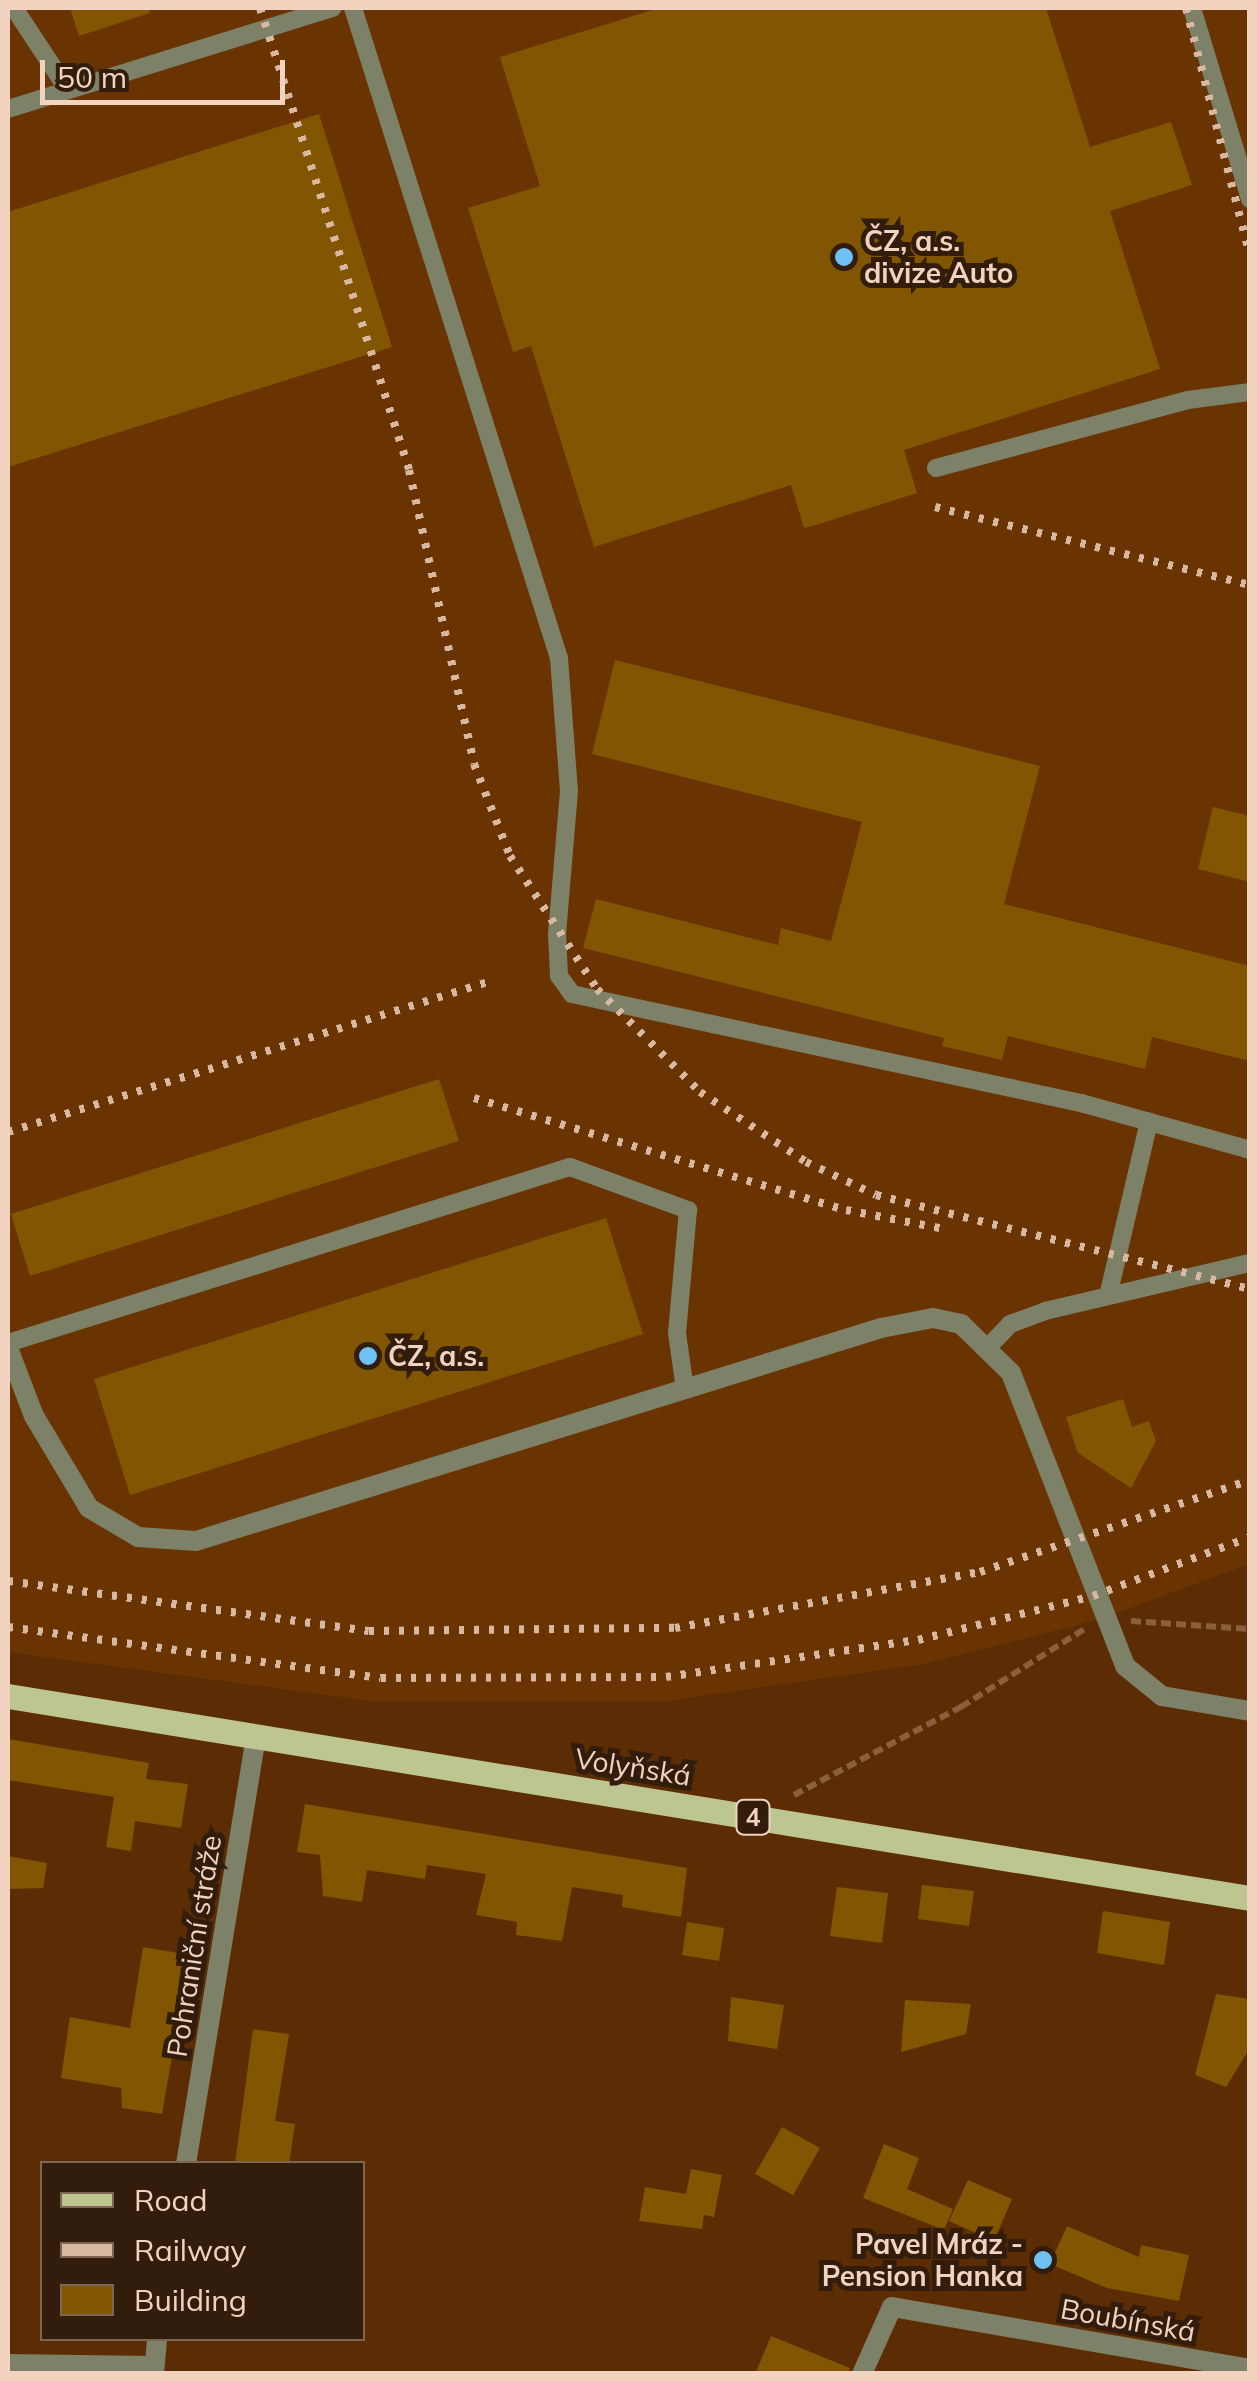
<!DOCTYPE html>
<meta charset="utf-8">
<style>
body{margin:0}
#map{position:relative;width:1257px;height:2381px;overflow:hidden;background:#5c2d04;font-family:Mulish,sans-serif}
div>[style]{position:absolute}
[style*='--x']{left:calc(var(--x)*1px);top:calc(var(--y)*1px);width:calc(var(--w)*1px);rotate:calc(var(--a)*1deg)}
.built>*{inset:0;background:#693402}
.building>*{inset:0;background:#815501}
.path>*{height:6px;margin-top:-3px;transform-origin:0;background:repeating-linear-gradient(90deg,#895f3d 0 10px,transparent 0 15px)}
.lane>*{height:18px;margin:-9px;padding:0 9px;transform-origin:9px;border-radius:9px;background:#7d8167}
.street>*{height:20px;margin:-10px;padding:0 10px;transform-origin:10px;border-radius:10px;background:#7d8167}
.primary>*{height:25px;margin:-12.5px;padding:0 12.5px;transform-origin:12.5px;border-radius:12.5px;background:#bdc590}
.rail>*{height:8px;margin-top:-4px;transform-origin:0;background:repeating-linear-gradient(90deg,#d9b8a1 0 5px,transparent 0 15px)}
.dots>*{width:28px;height:28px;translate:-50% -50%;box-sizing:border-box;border:5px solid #321d0d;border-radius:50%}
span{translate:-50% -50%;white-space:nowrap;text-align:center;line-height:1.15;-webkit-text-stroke:10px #321d0d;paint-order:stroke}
.shield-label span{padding:2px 8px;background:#321d0d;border:2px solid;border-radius:8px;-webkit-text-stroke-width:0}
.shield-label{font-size:25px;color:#f1d3c0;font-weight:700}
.poi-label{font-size:28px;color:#f1d3c0;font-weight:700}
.left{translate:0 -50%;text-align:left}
.right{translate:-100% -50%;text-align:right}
.street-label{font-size:28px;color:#f1d3c0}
.frame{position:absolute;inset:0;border:10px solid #f1d3c0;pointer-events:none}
.legend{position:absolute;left:40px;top:2161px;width:325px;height:180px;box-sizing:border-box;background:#321d0d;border:2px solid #7e6655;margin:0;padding:12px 18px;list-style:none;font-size:30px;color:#f1d3c0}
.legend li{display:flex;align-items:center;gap:20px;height:50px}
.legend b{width:50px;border:2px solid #7e6655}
.scale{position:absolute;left:40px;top:60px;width:245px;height:45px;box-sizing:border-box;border:5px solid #f1d3c0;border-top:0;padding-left:12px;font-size:30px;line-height:35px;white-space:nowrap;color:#f1d3c0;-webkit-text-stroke:8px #321d0d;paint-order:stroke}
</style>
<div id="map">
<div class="built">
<i style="clip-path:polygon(8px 8px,1249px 8px,1249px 1564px,1101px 1619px,923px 1664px,668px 1701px,379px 1702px,8px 1652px)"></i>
</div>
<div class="building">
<i style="clip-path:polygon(70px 8px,149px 8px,150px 13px,79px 36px)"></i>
<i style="clip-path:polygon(659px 8px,1046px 8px,1090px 147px,1171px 122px,1192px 185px,1110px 211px,1160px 369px,904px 450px,917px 493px,819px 524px,804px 528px,791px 485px,594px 547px,531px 346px,513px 352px,468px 208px,540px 186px,500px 57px)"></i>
<i style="clip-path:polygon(319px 114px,392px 347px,8px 467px,8px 212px)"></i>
<i style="clip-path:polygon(615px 660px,1040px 766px,1004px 904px,1250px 966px,1250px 1061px,1152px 1037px,1145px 1069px,1008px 1036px,1002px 1060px,942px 1046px,944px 1038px,583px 948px,596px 899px,778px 945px,781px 928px,831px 941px,862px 822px,592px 754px)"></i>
<i style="clip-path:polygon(1213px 807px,1250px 816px,1250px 882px,1198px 869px)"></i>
<i style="clip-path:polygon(439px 1079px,459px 1141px,30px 1276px,11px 1214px)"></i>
<i style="clip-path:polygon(606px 1218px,643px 1334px,130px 1495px,94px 1379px)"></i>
<i style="clip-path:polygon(1123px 1399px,1132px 1427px,1149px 1421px,1156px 1441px,1131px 1488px,1078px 1453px,1066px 1417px)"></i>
<i style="clip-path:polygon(8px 1739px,149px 1763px,146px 1779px,188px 1784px,181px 1828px,135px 1821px,131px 1851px,106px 1847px,114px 1797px,8px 1780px)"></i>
<i style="clip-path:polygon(305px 1804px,687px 1868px,681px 1917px,622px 1907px,623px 1895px,572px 1887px,562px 1941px,516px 1935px,517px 1922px,476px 1915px,486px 1874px,427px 1865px,425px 1879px,367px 1870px,362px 1902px,323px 1896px,320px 1855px,297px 1852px)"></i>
<i style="clip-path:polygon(8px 1856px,47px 1863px,43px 1888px,8px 1889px)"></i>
<i style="clip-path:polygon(922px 1885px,974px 1891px,969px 1926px,918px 1919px)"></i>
<i style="clip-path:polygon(837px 1887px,888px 1893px,882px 1943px,830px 1936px)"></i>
<i style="clip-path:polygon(1103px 1911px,1170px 1922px,1164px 1965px,1097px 1953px)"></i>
<i style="clip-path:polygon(687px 1922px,724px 1928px,719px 1961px,682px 1955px)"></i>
<i style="clip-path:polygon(143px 1947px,190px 1955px,162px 2114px,122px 2108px,121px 2088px,61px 2078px,70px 2017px,130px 2028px)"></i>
<i style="clip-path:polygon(1216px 1994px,1250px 1999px,1250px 2048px,1226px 2087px,1195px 2075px)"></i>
<i style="clip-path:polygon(731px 1997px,784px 2005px,777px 2049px,728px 2041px)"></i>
<i style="clip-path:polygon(905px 2000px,971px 2004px,966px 2034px,901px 2052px)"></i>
<i style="clip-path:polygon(253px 2029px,289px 2034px,275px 2121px,295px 2124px,289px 2164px,235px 2164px)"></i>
<i style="clip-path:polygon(782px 2127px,820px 2148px,793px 2195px,755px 2174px)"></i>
<i style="clip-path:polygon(884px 2144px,919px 2158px,907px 2189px,953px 2209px,944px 2230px,863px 2198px)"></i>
<i style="clip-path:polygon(691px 2169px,722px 2175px,714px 2217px,704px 2215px,702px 2229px,639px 2221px,645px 2187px,686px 2194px)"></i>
<i style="clip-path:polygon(968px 2180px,1012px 2199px,994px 2241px,949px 2221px)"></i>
<i style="clip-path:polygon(1067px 2226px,1139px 2257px,1141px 2245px,1189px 2255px,1179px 2301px,1107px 2288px,1050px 2264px)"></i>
<i style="clip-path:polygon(771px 2336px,850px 2368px,848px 2374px,755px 2374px)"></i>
</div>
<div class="path">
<i style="--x:1131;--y:1621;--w:119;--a:3.8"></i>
<i style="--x:794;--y:1795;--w:189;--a:-27.8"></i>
<i style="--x:961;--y:1707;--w:148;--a:-32.3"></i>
</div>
<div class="lane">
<i style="--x:14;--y:8;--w:98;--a:56.6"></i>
<i style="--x:353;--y:8;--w:682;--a:72.42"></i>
<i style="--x:559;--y:658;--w:133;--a:85.7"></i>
<i style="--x:569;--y:791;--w:143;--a:94.8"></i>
<i style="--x:557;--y:933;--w:43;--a:87.3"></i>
<i style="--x:559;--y:976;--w:22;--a:54"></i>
<i style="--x:572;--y:994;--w:521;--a:12.09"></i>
<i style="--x:1081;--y:1103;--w:175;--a:15.5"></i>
<i style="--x:1192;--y:8;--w:200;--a:73.1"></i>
<i style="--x:8;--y:109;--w:340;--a:-17.3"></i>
<i style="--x:936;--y:468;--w:261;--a:-15.1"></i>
<i style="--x:1188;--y:400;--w:63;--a:-7.4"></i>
<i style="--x:1109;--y:1292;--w:175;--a:-76.8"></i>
<i style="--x:8;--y:1343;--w:589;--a:-17.39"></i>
<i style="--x:570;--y:1167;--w:126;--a:20"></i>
<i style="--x:688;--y:1210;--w:123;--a:95.1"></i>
<i style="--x:677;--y:1333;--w:57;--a:81.9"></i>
<i style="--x:990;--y:1345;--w:29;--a:-46"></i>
<i style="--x:1010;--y:1324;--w:37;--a:-20"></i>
<i style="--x:1045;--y:1311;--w:211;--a:-13.2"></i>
</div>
<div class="street">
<i style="--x:8;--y:1348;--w:73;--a:69.1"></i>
<i style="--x:34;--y:1416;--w:107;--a:59.1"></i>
<i style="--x:89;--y:1508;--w:57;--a:30.6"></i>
<i style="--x:138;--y:1537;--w:58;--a:3.9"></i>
<i style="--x:196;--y:1541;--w:717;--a:-17.27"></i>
<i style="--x:881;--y:1328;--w:53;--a:-10.9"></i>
<i style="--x:933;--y:1318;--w:29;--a:12"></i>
<i style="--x:961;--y:1324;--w:70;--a:44.4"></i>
<i style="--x:1011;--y:1373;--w:314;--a:68.7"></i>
<i style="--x:1125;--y:1666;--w:48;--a:39"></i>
<i style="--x:1162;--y:1696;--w:89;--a:9.7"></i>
<i style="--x:186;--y:2164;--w:434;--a:-80.7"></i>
<i style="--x:8;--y:2364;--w:144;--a:0.8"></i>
<i style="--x:154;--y:2374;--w:36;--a:-85"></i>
<i style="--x:862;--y:2374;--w:73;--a:-65.9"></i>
<i style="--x:892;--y:2307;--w:363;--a:9.8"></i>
</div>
<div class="primary">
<i style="--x:8;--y:1696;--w:1258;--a:9.24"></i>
</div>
<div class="rail">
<i style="--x:260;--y:8;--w:485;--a:72.1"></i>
<i style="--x:409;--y:470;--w:301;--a:77.5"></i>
<i style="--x:474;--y:764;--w:99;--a:68.6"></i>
<i style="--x:510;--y:856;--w:159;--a:56.8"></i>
<i style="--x:597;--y:989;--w:146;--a:45"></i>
<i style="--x:700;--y:1092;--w:127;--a:33.4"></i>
<i style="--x:806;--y:1162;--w:77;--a:25.2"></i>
<i style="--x:876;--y:1195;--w:386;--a:14.1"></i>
<i style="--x:1186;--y:8;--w:255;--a:75.5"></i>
<i style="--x:935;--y:507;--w:325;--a:13.9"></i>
<i style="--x:474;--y:1098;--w:388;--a:16.8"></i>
<i style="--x:846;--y:1210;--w:101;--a:10.9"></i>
<i style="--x:8;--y:1132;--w:506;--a:-17.36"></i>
<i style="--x:8;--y:1581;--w:364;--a:7.9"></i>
<i style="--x:369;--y:1631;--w:306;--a:-0.6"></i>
<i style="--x:675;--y:1628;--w:310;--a:-10.4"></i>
<i style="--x:980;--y:1572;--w:285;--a:-18.8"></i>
<i style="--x:8;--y:1627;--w:376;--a:7.8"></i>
<i style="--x:381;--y:1678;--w:285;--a:-0.2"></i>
<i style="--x:666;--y:1677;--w:255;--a:-8.4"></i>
<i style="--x:918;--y:1640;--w:180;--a:-14.1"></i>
<i style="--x:1093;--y:1596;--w:168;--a:-20.6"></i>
</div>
<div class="dots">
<i style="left:844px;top:257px;background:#6dc2f3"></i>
<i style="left:368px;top:1356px;background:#6dc2f3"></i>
<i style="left:1043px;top:2260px;background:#6dc2f3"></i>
</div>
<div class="shield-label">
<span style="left:753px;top:1817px">4</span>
</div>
<div class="poi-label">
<span class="left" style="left:864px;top:257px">ČZ, a.s.<br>divize Auto</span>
<span class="left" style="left:388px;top:1356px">ČZ, a.s.</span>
<span class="right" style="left:1023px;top:2260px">Pavel Mráz -<br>Pension Hanka</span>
</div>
<div class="street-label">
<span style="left:633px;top:1767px;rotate:9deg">Volyňská</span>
<span style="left:194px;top:1946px;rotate:-81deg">Pohraniční stráže</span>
<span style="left:1128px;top:2320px;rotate:10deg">Boubínská</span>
</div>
<div class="frame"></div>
<ul class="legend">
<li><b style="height:12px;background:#bdc590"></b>Road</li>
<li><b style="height:12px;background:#d9b8a1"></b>Railway</li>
<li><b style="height:28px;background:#815501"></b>Building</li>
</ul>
<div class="scale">50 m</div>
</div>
